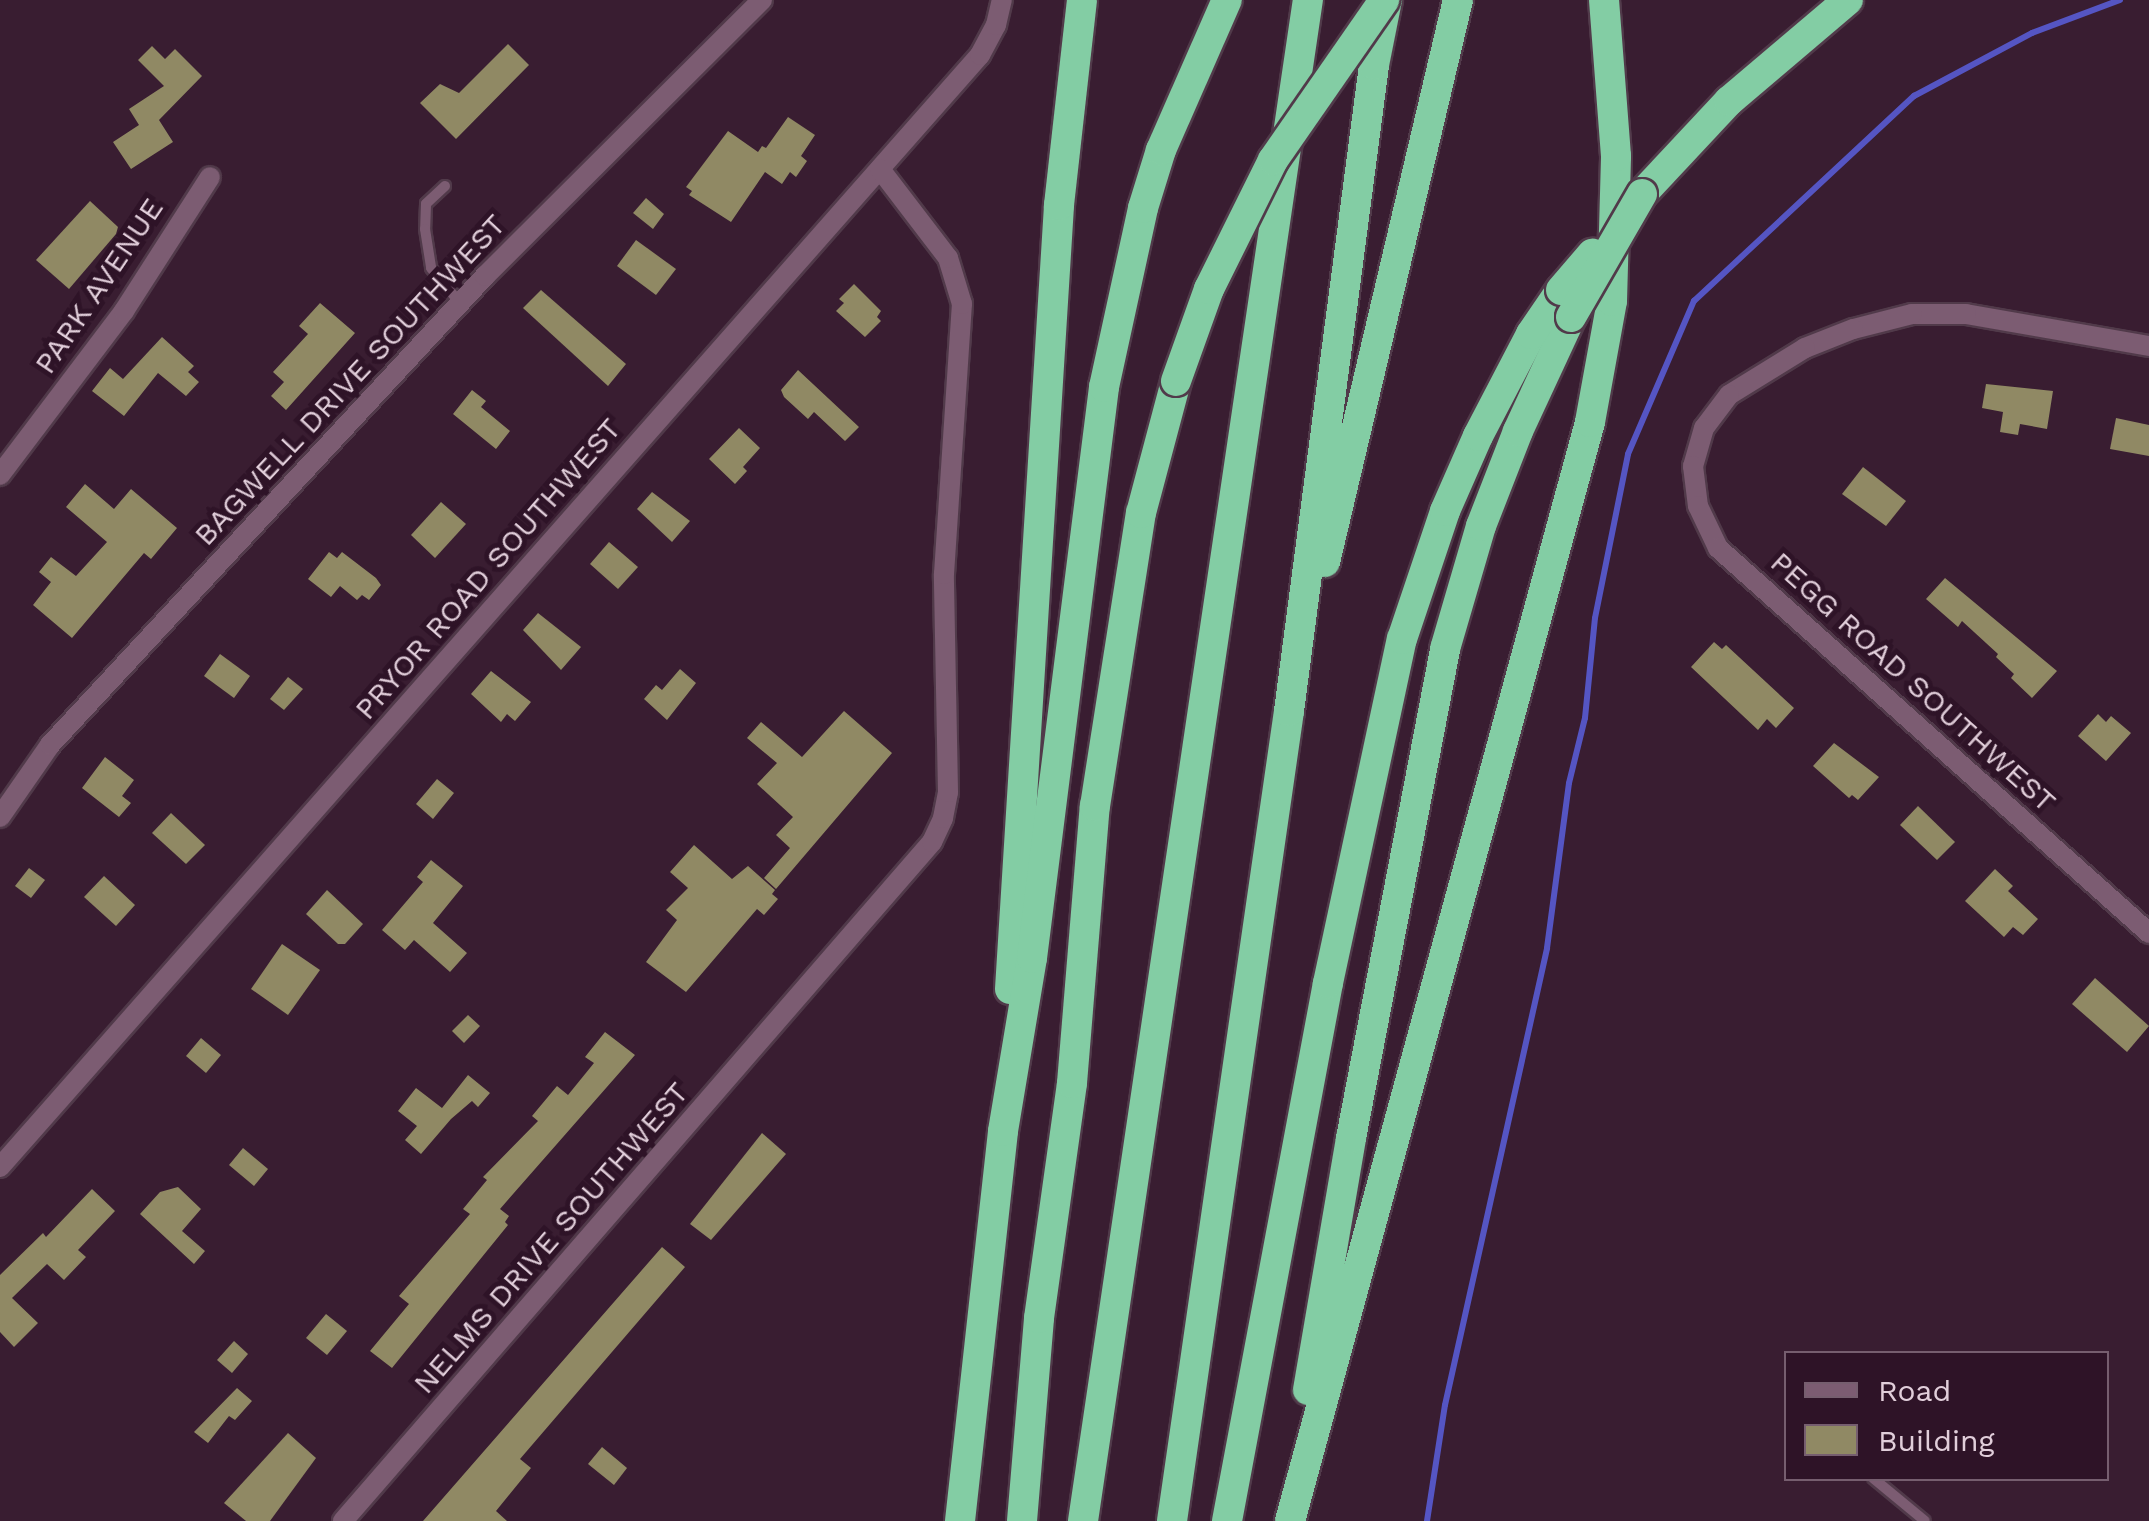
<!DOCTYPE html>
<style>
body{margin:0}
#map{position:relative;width:2149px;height:1521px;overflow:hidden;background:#391d31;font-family:"Work Sans",sans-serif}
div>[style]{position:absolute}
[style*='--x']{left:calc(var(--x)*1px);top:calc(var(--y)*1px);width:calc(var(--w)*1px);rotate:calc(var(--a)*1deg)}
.stream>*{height:6px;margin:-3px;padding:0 3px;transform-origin:3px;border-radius:3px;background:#5555c3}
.building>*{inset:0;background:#908964}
.roads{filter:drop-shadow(2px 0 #513a4a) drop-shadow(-2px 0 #513a4a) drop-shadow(0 2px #513a4a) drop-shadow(0 -2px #513a4a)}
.lane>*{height:10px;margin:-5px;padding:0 5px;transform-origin:5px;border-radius:5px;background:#7c5c72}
.street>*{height:20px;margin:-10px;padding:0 10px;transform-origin:10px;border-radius:10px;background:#7c5c72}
.highway>*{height:30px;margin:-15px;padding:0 15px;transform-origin:15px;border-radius:15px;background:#83cda4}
.bridges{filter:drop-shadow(2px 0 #513a4a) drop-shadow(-2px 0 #513a4a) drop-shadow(0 2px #513a4a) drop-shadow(0 -2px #513a4a)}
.highway-bridge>*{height:30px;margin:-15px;padding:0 15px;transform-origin:15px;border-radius:15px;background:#83cda4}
span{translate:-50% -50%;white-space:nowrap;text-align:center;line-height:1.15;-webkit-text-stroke:10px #2e1327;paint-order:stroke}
.street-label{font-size:30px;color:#e1ceda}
.legend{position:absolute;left:1784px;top:1351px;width:325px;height:130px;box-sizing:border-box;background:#2e1327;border:2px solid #765e6f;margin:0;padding:12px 18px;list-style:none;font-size:30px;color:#e1ceda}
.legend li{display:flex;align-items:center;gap:20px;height:50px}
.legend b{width:50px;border:2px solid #765e6f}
</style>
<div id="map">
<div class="stream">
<i style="--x:1427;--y:1521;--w:117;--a:-81.2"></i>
<i style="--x:1445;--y:1405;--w:468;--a:-77.4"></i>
<i style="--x:1547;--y:948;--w:166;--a:-82.4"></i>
<i style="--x:1569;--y:783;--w:67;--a:-76.2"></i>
<i style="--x:1585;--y:718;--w:100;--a:-84.3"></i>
<i style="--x:1595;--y:618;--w:167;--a:-78.6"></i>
<i style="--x:1628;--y:454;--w:167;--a:-66.7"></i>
<i style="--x:1694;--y:301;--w:301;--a:-43"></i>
<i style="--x:1914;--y:96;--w:134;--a:-28.1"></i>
<i style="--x:2032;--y:33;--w:94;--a:-20.6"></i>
</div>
<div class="building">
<i style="clip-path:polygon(508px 44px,529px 65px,456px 139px,420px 103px,440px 84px,459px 93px)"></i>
<i style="clip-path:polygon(152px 46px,165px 59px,175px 49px,202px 76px,159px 120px,173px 142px,131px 169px,113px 142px,139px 125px,129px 109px,164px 86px,138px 60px)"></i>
<i style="clip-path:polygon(788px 117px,815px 135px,801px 156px,807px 161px,796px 177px,790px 172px,782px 184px,765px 172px,731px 222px,689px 195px,692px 191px,686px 187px,728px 131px,758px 152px,762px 146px,766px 148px)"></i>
<i style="clip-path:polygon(646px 198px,664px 214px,653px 229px,633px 213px)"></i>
<i style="clip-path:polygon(90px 201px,118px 227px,116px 234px,69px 289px,36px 260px)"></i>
<i style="clip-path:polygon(636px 240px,676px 269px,656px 295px,617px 266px)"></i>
<i style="clip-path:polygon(854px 284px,881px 311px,877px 317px,881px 321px,865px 337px,836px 311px,844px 303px,839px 299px)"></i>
<i style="clip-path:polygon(541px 290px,626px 364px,608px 386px,523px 308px)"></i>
<i style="clip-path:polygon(320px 303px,355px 333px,286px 410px,271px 396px,284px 382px,273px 372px,308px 334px,299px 326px)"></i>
<i style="clip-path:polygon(162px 337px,194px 366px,188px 372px,199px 382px,186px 396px,158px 373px,124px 416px,92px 391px,110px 368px,123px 379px)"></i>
<i style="clip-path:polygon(798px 370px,859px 427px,845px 441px,814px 412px,808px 419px,784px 397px,781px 390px)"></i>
<i style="clip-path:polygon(1986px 384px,2053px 391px,2047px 429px,2020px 424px,2018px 435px,2000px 432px,2003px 412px,1982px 408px)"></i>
<i style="clip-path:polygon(472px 390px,486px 401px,481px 407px,510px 431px,496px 449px,453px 414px)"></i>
<i style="clip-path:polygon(2116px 418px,2149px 425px,2149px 456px,2110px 449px)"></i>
<i style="clip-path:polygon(739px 428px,760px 448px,743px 467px,747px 471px,735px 484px,709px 459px)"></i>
<i style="clip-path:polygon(1863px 467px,1906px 501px,1886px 526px,1842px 494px)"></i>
<i style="clip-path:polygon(85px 484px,114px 509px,131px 489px,177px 528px,151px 559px,144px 553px,72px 638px,33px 605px,51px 582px,39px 572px,51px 557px,76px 576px,107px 542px,66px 507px)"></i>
<i style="clip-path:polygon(652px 492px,690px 521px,672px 542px,637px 509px)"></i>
<i style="clip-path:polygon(441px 502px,466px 524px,435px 558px,411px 535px)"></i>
<i style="clip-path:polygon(609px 542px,638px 567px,618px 589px,590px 564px)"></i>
<i style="clip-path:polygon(329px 552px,337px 558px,342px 552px,376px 578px,381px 585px,369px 600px,362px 595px,357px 600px,340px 586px,331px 597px,308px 579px)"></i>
<i style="clip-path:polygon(1945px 578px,2057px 671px,2032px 698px,2011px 678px,2014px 674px,1996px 657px,1998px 654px,1962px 621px,1958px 627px,1926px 599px)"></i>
<i style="clip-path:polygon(538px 613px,581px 647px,561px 670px,523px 630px)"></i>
<i style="clip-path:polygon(1714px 642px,1722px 649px,1726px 645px,1794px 708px,1776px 728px,1767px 719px,1758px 730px,1691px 667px)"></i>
<i style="clip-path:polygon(220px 654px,250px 676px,234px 698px,204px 676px)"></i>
<i style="clip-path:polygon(680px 669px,696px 683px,667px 720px,644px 699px,656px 685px,662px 690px)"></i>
<i style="clip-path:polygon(491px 671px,531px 702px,515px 721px,507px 714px,501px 722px,471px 694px)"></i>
<i style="clip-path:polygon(288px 677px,303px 689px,284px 710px,270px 699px)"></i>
<i style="clip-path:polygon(844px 711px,892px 753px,776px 889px,764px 878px,790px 848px,776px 835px,793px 817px,757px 784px,777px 763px,747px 738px,761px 722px,802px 757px)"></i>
<i style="clip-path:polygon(2098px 714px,2106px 722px,2111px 716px,2131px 733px,2106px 761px,2078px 736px)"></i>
<i style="clip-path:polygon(1834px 743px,1879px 777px,1858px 800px,1852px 795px,1849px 798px,1813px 766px)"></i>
<i style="clip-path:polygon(105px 757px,134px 780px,122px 796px,131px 803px,119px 817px,82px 788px)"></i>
<i style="clip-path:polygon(437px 779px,454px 793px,433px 819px,416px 804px)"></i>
<i style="clip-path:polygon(1918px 806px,1955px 842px,1937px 860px,1900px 825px)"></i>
<i style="clip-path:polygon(171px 813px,205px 845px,186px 864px,152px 833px)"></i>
<i style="clip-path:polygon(694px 845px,732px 879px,748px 866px,775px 890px,772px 894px,778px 899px,764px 915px,757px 909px,686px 992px,646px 962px,677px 920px,666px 910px,688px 888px,670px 872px)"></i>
<i style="clip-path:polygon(431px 860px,463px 886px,433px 923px,467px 953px,450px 972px,414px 940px,405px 950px,382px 930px,423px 882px,417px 877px)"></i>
<i style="clip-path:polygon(29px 868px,45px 880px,31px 898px,15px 886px)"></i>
<i style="clip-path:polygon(1995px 869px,2013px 886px,2008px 891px,2038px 919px,2023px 935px,2013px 927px,2004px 937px,1965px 901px)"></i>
<i style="clip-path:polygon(104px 876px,135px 905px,116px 926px,84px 897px)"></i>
<i style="clip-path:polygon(327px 890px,363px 924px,345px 944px,338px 944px,306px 914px)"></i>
<i style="clip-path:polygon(282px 944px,320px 970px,288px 1015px,251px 989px)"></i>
<i style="clip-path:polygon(2095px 978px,2149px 1026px,2127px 1052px,2072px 1004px)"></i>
<i style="clip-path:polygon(468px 1015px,480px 1026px,464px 1043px,452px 1031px)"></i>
<i style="clip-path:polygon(605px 1032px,635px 1055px,500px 1209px,509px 1216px,505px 1222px,508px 1225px,392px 1368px,370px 1351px,409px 1304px,399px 1296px,470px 1214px,463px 1209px,487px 1180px,483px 1177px,538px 1121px,532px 1116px,557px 1086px,568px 1095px,594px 1063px,585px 1057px)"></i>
<i style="clip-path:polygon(201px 1038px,221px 1055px,206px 1073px,186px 1056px)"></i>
<i style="clip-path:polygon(468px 1075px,490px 1093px,478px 1107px,472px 1101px,451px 1119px,421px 1154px,405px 1140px,417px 1126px,398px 1111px,416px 1088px,442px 1108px)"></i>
<i style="clip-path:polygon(762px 1133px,786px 1154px,711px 1240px,690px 1224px)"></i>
<i style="clip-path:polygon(243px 1148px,268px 1169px,254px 1186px,229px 1165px)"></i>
<i style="clip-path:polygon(178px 1187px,201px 1209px,182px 1231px,205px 1251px,194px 1264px,140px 1214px,160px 1192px)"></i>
<i style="clip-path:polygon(92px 1189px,115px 1211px,78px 1250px,86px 1257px,64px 1280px,47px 1264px,12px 1298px,38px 1323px,14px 1347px,0 1332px,0 1275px,43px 1233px,46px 1237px)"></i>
<i style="clip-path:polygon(662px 1247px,685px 1267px,520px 1459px,531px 1468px,496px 1511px,507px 1521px,423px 1521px)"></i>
<i style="clip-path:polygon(326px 1314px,347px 1331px,327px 1355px,306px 1338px)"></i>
<i style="clip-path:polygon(234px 1341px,248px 1354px,232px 1373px,217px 1360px)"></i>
<i style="clip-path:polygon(237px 1388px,252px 1401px,235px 1420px,229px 1416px,208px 1443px,194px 1432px)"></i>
<i style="clip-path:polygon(288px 1433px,316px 1458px,270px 1521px,246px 1521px,224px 1503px)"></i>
<i style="clip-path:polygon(602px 1447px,627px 1468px,614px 1485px,588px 1464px)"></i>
</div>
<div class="roads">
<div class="lane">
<i style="--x:445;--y:186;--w:26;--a:137"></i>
<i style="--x:426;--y:204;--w:25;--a:92"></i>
<i style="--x:425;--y:229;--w:39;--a:81"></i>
<i style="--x:431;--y:268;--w:45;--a:50.4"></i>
<i style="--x:1873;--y:1478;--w:67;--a:39.6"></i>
</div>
<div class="street">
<i style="--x:2149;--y:346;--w:186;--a:-170.1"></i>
<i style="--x:1966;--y:314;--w:54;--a:180"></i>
<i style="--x:1912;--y:314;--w:61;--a:165.7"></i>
<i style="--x:1853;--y:329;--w:52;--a:158.4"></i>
<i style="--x:1805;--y:348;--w:89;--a:148.3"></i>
<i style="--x:1729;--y:395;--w:41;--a:127.1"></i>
<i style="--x:1704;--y:428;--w:40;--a:106"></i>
<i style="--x:1693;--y:466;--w:40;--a:82.9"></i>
<i style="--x:1698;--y:506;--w:47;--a:64.5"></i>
<i style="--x:1718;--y:548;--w:578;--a:41.77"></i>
<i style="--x:0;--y:475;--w:206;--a:-52.9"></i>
<i style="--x:124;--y:311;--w:159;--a:-57.3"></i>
<i style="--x:0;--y:817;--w:88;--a:-55.2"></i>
<i style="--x:50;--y:745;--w:640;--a:-47.15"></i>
<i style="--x:485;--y:276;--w:391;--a:-44.9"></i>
<i style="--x:0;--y:1167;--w:1482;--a:-48.61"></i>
<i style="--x:980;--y:55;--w:34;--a:-62"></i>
<i style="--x:996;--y:25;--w:26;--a:-77"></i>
<i style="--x:343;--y:1521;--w:899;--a:-49.06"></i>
<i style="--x:932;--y:842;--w:26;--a:-65"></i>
<i style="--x:943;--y:818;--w:26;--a:-79"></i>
<i style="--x:948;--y:792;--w:218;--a:-91.1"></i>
<i style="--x:944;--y:574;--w:271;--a:-86.2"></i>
<i style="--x:962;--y:304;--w:48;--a:-106.9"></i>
<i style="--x:948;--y:258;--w:112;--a:-127.4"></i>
</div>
<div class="highway">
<i style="--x:1642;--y:194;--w:127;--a:-46.9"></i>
<i style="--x:1729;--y:101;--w:156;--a:-40.3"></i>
<i style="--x:1325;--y:562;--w:578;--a:-76.69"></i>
<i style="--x:1010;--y:989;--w:786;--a:-86.42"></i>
<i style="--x:1059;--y:205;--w:206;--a:-83.6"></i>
<i style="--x:1308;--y:1390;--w:256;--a:-80.3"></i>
<i style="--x:1351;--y:1138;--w:498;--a:-79.1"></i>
<i style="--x:1445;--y:649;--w:128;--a:-73.7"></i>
<i style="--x:1481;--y:526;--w:102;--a:-68.7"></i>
<i style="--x:1518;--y:431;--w:126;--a:-65.1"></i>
<i style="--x:960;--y:1521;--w:392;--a:-83.7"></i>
<i style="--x:1003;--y:1131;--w:175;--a:-80.5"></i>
<i style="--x:1032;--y:958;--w:576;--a:-82.81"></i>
<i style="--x:1104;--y:387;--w:183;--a:-77.7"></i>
<i style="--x:1143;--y:208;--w:61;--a:-72.8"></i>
<i style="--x:1161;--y:150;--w:164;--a:-66.3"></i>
<i style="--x:1022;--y:1521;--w:204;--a:-85.2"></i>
<i style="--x:1039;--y:1318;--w:237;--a:-82"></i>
<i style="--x:1072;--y:1083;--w:278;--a:-85.3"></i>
<i style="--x:1095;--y:806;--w:297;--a:-81.1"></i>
<i style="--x:1141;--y:513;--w:137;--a:-75.1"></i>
<i style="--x:1083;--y:1521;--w:1538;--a:-81.59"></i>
<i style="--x:1172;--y:1521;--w:818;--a:-81.78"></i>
<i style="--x:1289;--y:711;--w:652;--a:-82.5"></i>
<i style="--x:1374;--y:65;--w:66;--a:-78.7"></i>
<i style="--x:1227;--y:1521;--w:547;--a:-79.37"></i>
<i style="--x:1328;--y:983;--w:352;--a:-77.9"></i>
<i style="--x:1402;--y:639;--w:135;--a:-71.4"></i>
<i style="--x:1445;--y:511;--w:82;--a:-66.3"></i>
<i style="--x:1478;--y:436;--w:115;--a:-62.5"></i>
<i style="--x:1531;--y:334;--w:53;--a:-55.7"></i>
<i style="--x:1290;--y:1521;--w:1139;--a:-74.73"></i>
<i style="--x:1590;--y:422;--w:123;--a:-79.7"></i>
<i style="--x:1612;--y:301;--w:145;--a:-88.4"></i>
<i style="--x:1616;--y:156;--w:156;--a:-94.4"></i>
</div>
</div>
<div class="bridges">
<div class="highway-bridge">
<i style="--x:1561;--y:290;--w:48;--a:-49.3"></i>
<i style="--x:1571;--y:317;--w:142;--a:-60"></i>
<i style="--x:1176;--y:381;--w:98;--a:-70.3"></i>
<i style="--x:1209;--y:289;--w:144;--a:-63.6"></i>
<i style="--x:1273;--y:160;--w:195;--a:-55.2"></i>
</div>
</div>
<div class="street-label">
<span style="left:99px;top:286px;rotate:-56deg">PARK AVENUE</span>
<span style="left:350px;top:380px;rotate:-47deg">BAGWELL DRIVE SOUTHWEST</span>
<span style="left:488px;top:569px;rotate:-49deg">PRYOR ROAD SOUTHWEST</span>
<span style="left:1913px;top:682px;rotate:42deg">PEGG ROAD SOUTHWEST</span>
<span style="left:551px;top:1238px;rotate:-49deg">NELMS DRIVE SOUTHWEST</span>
</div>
<ul class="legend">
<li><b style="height:12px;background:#7c5c72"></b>Road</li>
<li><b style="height:28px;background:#908964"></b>Building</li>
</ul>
</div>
